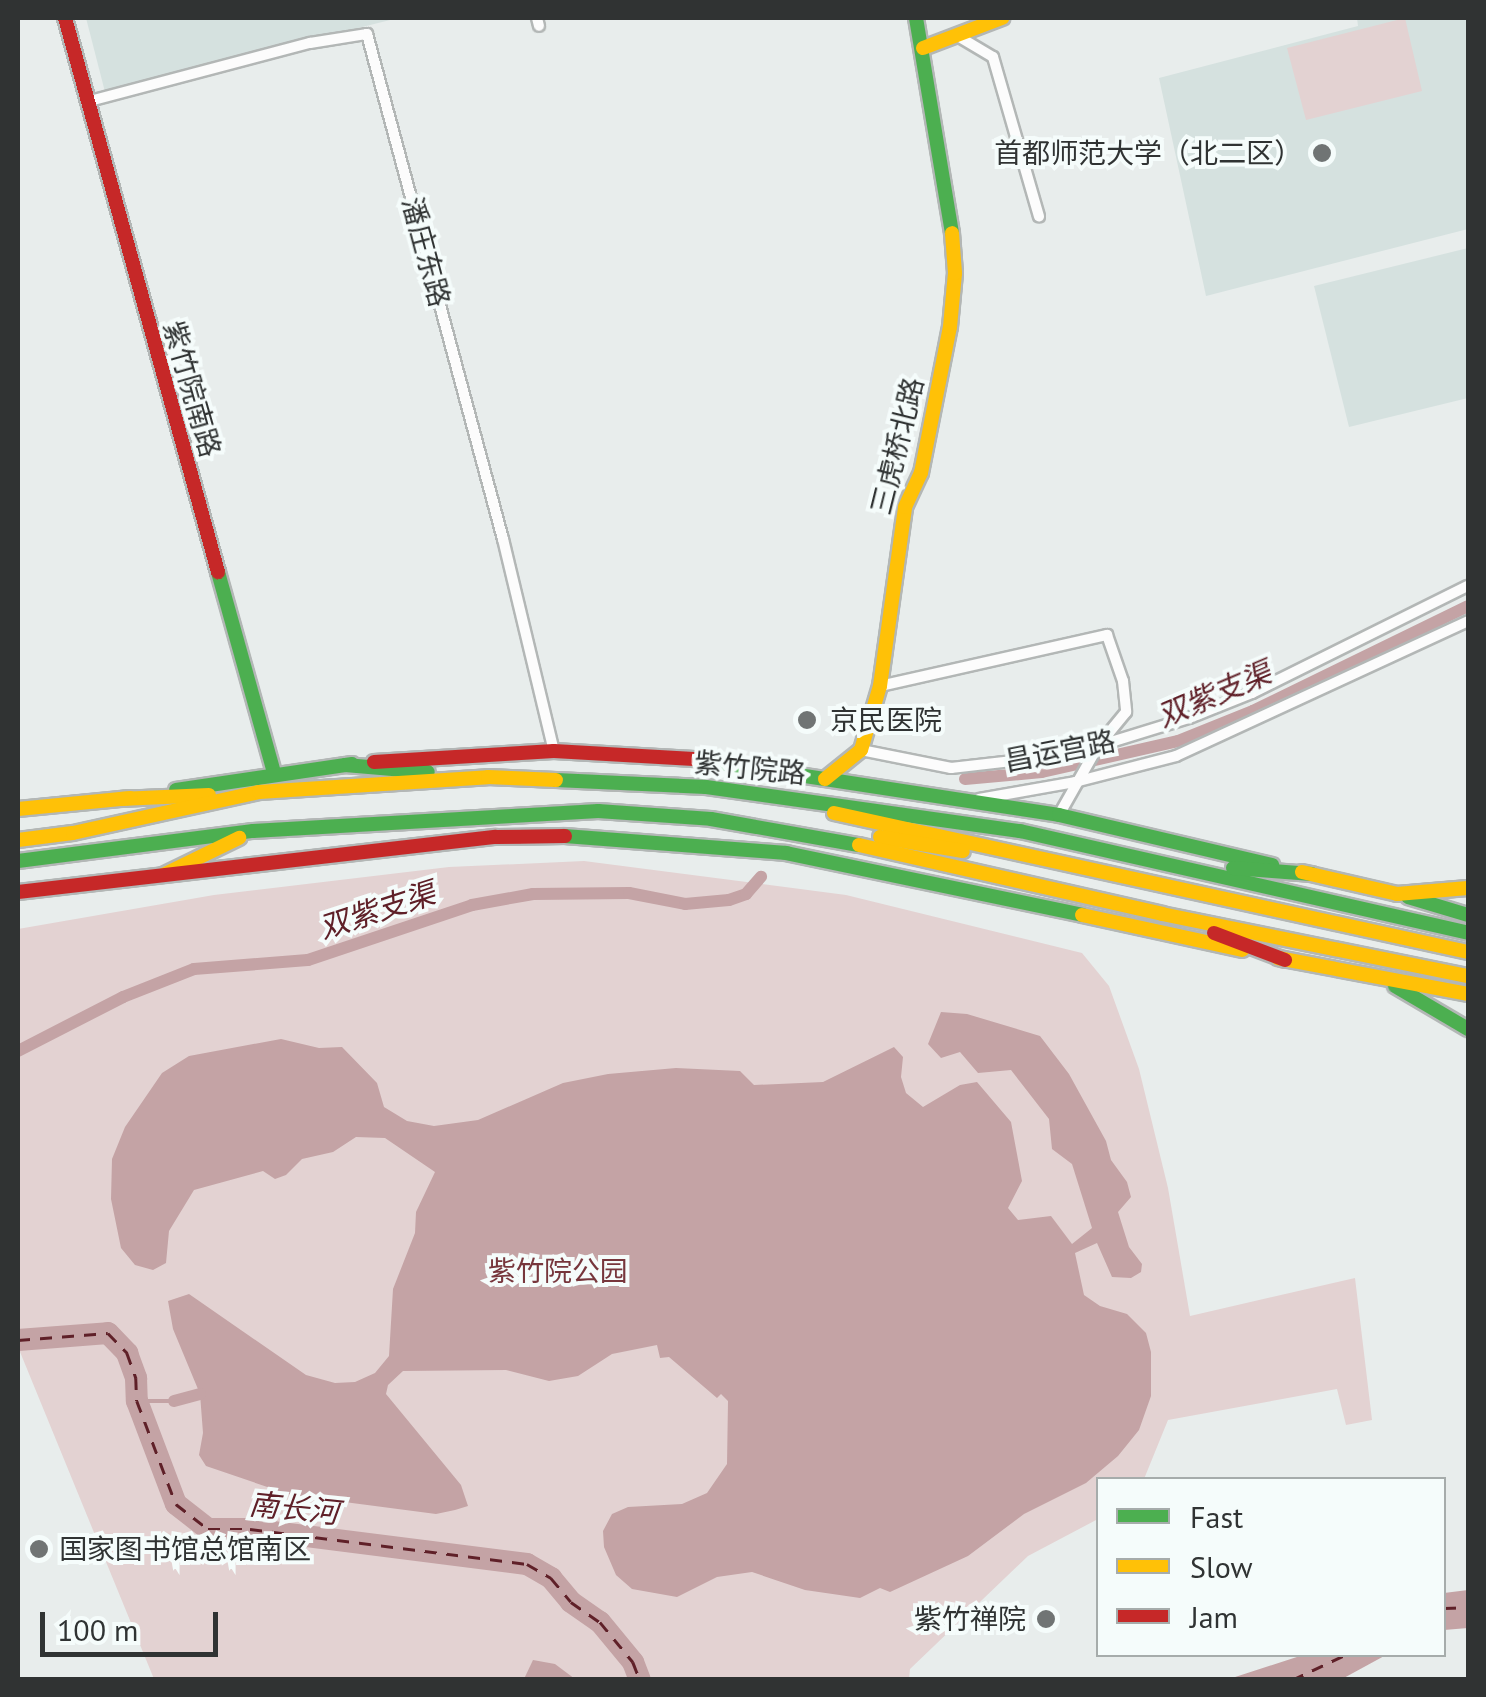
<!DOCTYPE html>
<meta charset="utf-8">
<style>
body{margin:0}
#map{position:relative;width:1486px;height:1697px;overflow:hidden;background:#e8edec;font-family:"PT Sans","Noto Sans SC",sans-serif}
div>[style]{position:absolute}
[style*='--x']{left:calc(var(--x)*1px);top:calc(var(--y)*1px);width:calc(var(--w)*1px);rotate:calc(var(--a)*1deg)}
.built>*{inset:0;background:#d5e1df}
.green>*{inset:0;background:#e3d2d2}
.water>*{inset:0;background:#c4a3a5}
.stream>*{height:4px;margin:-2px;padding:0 2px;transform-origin:2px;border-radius:2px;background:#c4a3a5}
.canal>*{height:12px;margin:-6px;padding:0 6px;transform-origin:6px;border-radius:6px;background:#c4a3a5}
.river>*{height:22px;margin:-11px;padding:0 11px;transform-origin:11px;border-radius:11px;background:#c4a3a5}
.ferry>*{height:2.5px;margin-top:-1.25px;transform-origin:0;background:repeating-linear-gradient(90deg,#5f2028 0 12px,transparent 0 22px)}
.roads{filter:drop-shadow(2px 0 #b3b7b6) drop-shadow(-2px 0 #b3b7b6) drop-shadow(0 2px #b3b7b6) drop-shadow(0 -2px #b3b7b6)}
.street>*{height:10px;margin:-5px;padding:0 5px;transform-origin:5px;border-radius:5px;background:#fcfcfc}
.fast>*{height:14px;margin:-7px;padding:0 7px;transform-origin:7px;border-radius:7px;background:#4caf50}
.slow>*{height:14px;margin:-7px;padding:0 7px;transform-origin:7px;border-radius:7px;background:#ffc107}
.jam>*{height:14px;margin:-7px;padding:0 7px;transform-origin:7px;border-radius:7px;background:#c62828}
.dots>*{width:28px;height:28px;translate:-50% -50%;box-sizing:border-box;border:5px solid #f5fcfb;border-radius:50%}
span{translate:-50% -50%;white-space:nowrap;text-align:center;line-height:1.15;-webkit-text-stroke:8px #f5fcfb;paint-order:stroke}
.poi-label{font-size:28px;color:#303333}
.right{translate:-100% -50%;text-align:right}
.left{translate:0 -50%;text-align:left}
.street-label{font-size:28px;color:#303333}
.park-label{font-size:28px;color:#77363c}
.water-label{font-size:30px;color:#5f2028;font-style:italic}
.frame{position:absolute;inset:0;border:20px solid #303333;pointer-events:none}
.legend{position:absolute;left:1096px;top:1477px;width:350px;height:180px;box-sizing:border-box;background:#f5fcfb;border:2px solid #a6acab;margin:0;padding:12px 18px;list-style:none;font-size:30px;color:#303333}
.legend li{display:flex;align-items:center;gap:20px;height:50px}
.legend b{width:50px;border:2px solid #a6acab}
.scale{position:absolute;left:40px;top:1612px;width:178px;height:45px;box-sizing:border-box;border:5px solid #303333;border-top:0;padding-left:12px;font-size:30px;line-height:35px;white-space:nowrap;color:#303333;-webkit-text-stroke:8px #f5fcfb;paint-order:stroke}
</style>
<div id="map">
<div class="built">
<i style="clip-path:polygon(86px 18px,398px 18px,105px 92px)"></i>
<i style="clip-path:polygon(1357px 18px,1468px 18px,1468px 229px,1206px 296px,1159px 78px,1358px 26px)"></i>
<i style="clip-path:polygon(1468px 248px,1468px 398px,1349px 427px,1314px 286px)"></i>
</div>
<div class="green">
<i style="clip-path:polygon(1405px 18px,1422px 91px,1306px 120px,1287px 48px)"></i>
<i style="clip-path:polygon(584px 861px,846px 895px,1082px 953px,1109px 986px,1139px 1069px,1168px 1188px,1190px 1316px,1355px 1278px,1372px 1420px,1346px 1425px,1337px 1389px,1168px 1420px,1144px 1479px,1098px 1480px,1098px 1519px,1028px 1556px,910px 1669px,909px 1679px,154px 1679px,18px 1347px,18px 929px,214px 895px,449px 867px)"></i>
</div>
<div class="water">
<i style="clip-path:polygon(941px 1012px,967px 1014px,1040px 1036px,1069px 1074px,1106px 1141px,1111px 1160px,1127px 1182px,1131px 1197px,1118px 1212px,1129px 1247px,1142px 1264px,1141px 1272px,1131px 1278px,1112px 1277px,1097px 1243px,1075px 1253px,1084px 1295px,1100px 1306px,1127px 1314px,1146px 1333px,1151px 1352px,1151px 1396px,1139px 1430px,1118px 1456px,1086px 1483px,1024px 1514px,968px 1556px,890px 1592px,880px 1588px,860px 1598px,805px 1590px,752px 1572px,717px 1577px,677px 1597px,632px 1589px,616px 1575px,604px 1547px,603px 1531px,612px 1514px,628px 1507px,682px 1504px,707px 1493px,727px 1464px,728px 1401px,721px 1394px,717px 1398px,669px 1357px,660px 1358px,657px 1345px,612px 1354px,578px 1376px,549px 1381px,506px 1370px,403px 1371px,388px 1385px,386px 1394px,461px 1485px,468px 1506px,455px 1510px,436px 1514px,291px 1495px,206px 1466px,199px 1455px,203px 1433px,200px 1394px,173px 1329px,168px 1301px,189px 1294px,306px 1375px,335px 1383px,355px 1382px,375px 1373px,389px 1356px,393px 1289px,415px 1233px,416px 1212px,435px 1172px,385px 1138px,356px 1137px,333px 1152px,302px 1159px,286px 1175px,275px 1179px,263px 1171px,194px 1190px,169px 1231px,166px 1263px,153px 1270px,135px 1265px,121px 1248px,111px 1199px,112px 1159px,125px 1127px,162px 1073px,189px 1056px,281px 1039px,319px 1048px,342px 1047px,377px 1083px,384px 1107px,407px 1121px,434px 1126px,478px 1120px,563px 1083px,608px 1074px,676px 1068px,740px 1071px,754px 1085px,823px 1082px,894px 1047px,903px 1057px,901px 1077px,906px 1093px,923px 1107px,960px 1085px,977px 1082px,1011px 1122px,1022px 1181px,1008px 1208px,1018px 1220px,1051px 1216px,1072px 1244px,1092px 1228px,1072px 1164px,1052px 1149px,1049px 1119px,1011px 1070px,978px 1073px,960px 1052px,941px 1058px,928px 1044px)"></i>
<i style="clip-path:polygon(1468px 1590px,1468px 1628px,1444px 1630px,1444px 1593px)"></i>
<i style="clip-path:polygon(1303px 1655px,1304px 1654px,1386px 1655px,1342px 1679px,1229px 1679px)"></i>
<i style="clip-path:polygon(533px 1660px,555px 1664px,575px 1679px,524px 1679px)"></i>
</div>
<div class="stream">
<i style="--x:137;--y:1401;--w:37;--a:0"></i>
</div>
<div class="canal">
<i style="--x:965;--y:779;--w:77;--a:-5.2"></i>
<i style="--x:1042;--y:772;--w:139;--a:-12.8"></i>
<i style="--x:1178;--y:741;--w:81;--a:-21.8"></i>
<i style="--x:1253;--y:711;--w:239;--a:-26"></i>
<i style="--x:18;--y:1051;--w:118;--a:-27.2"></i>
<i style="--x:123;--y:997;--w:76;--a:-21.5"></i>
<i style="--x:194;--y:969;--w:114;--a:-4.5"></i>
<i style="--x:308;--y:960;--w:173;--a:-18.5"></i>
<i style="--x:472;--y:905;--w:62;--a:-10.2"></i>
<i style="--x:533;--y:894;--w:96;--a:-0.6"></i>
<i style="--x:629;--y:893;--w:57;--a:11.1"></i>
<i style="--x:685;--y:904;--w:44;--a:-5.2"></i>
<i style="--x:729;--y:900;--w:18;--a:-19"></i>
<i style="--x:746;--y:894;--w:23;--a:-49"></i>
<i style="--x:174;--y:1401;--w:27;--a:-15"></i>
</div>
<div class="river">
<i style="--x:18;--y:1340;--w:90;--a:-4.4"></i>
<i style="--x:108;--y:1333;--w:28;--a:46"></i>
<i style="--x:127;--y:1353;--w:27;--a:70"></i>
<i style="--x:136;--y:1378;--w:23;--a:88"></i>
<i style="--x:137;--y:1401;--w:110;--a:69.3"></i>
<i style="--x:176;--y:1504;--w:41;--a:38"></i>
<i style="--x:208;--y:1529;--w:42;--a:0"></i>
<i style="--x:250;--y:1529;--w:279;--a:7.2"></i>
<i style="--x:527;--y:1564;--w:28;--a:30"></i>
<i style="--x:551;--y:1578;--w:31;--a:50"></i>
<i style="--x:571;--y:1602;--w:35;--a:35"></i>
<i style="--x:600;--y:1622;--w:52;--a:50.5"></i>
<i style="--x:633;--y:1662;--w:19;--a:69"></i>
</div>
<div class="ferry">
<i style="--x:18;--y:1340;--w:90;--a:-4.4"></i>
<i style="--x:108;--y:1333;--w:28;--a:46"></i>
<i style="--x:127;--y:1353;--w:27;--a:70"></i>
<i style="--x:136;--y:1378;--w:23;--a:88"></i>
<i style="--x:137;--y:1401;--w:110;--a:69.3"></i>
<i style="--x:176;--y:1504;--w:41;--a:38"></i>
<i style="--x:208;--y:1529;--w:42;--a:0"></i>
<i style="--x:250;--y:1529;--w:279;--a:7.2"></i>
<i style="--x:527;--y:1564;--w:28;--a:30"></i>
<i style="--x:551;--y:1578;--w:31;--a:50"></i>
<i style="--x:571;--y:1602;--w:35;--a:35"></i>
<i style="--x:600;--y:1622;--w:52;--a:50.5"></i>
<i style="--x:633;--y:1662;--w:19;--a:69"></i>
<i style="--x:1444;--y:1608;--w:24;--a:-2"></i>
<i style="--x:1292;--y:1680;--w:61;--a:-25.3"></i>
</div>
<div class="roads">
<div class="street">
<i style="--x:537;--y:18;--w:8;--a:76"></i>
<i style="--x:956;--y:35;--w:43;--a:30.7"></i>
<i style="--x:993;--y:57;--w:166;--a:73.9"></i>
<i style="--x:86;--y:102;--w:232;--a:-14.8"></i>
<i style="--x:310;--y:43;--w:58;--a:-9"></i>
<i style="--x:367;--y:34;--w:523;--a:74.93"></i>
<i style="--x:503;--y:539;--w:218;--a:76.5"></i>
<i style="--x:880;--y:686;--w:233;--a:-12.7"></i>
<i style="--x:1107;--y:635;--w:49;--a:70.8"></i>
<i style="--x:1123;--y:681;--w:31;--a:84"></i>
<i style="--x:1126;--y:712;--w:44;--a:129.5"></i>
<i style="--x:1098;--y:746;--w:79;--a:119.5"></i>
<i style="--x:861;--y:750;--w:92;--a:11.3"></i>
<i style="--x:951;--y:768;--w:98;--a:-6.5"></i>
<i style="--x:1048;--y:757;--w:51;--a:-12.4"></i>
<i style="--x:1098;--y:746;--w:95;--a:-17.1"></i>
<i style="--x:1189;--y:718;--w:68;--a:-21.6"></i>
<i style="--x:1252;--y:693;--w:241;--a:-26.4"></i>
<i style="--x:979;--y:799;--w:97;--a:-10"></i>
<i style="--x:1075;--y:782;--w:104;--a:-14.4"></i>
<i style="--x:1176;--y:756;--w:322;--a:-24.8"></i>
</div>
<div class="fast">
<i style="--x:916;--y:18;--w:218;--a:80.5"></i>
<i style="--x:218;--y:572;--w:209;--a:74.4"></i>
<i style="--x:694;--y:759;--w:369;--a:8.7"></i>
<i style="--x:1059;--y:815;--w:219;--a:13.2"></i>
<i style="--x:345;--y:765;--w:83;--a:4.8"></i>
<i style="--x:556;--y:780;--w:150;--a:2.7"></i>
<i style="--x:706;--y:787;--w:317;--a:8"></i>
<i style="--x:1020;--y:831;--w:459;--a:12.8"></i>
<i style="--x:176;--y:790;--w:178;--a:-8.4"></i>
<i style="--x:565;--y:836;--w:222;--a:4.4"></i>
<i style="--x:786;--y:853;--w:302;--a:11.8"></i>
<i style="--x:18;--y:861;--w:237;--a:-7.3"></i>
<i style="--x:253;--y:831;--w:346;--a:-3.3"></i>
<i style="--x:598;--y:811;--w:113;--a:4"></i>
<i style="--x:711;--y:819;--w:150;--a:10"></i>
<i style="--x:1233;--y:868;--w:79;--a:4.3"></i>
<i style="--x:1408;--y:897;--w:63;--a:16.7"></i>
<i style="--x:1395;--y:986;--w:85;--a:30.5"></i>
</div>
<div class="slow">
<i style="--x:923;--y:48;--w:85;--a:-20.8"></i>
<i style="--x:825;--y:779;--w:46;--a:-38.9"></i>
<i style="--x:861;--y:750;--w:67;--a:-73.5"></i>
<i style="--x:880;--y:686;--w:181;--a:-82"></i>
<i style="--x:905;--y:507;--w:38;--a:-65"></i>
<i style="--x:921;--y:473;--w:149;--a:-78.8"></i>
<i style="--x:950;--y:327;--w:54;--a:-84.7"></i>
<i style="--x:955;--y:273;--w:40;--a:-94.3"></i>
<i style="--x:120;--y:799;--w:89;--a:-2.6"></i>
<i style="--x:18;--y:809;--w:113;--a:-5.6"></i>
<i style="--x:834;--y:813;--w:649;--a:12.37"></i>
<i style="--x:880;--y:837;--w:84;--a:9.6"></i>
<i style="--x:18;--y:840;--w:55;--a:-7.3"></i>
<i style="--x:73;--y:833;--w:190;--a:-12.4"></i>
<i style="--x:259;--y:792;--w:229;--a:-3.7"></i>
<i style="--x:488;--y:777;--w:68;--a:2.5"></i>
<i style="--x:859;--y:845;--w:311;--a:12.8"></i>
<i style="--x:1162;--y:914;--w:312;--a:11.5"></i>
<i style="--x:1302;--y:872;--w:98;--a:13"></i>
<i style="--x:1397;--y:894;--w:71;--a:-4.8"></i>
<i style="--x:163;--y:875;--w:85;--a:-26"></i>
<i style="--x:1082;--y:915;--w:164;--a:12.3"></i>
<i style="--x:1278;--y:958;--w:193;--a:10.7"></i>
</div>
<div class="jam">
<i style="--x:65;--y:18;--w:575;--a:74.56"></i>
<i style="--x:374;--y:762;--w:180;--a:-3.5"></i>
<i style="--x:554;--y:751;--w:140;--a:3.3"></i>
<i style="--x:18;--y:892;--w:481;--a:-6.6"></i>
<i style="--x:496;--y:837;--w:69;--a:-0.8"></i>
<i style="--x:1214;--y:933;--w:76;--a:20.8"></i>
</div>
</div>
<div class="dots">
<i style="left:1322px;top:153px;background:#707474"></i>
<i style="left:807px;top:720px;background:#707474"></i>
<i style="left:39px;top:1549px;background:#707474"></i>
<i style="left:1046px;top:1619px;background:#707474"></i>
</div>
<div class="poi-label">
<span class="right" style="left:1302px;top:153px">首都师范大学（北二区）</span>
<span class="left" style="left:830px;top:720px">京民医院</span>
<span class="left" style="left:59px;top:1549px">国家图书馆总馆南区</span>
<span class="right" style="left:1026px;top:1619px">紫竹禅院</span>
</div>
<div class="street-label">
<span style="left:426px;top:252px;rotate:75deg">潘庄东路</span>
<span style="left:192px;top:389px;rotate:74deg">紫竹院南路</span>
<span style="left:897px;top:446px;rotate:-76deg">三虎桥北路</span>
<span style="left:1060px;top:751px;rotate:-11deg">昌运宫路</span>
<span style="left:750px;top:768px;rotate:6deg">紫竹院路</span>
</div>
<div class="park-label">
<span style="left:558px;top:1271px">紫竹院公园</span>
</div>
<div class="water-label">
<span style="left:1214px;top:694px;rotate:-23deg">双紫支渠</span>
<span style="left:377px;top:910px;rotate:-18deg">双紫支渠</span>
<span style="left:294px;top:1508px;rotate:6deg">南长河</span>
</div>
<div class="frame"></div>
<ul class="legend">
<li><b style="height:12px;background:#4caf50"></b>Fast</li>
<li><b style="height:12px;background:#ffc107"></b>Slow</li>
<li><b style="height:12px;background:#c62828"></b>Jam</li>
</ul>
<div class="scale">100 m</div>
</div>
